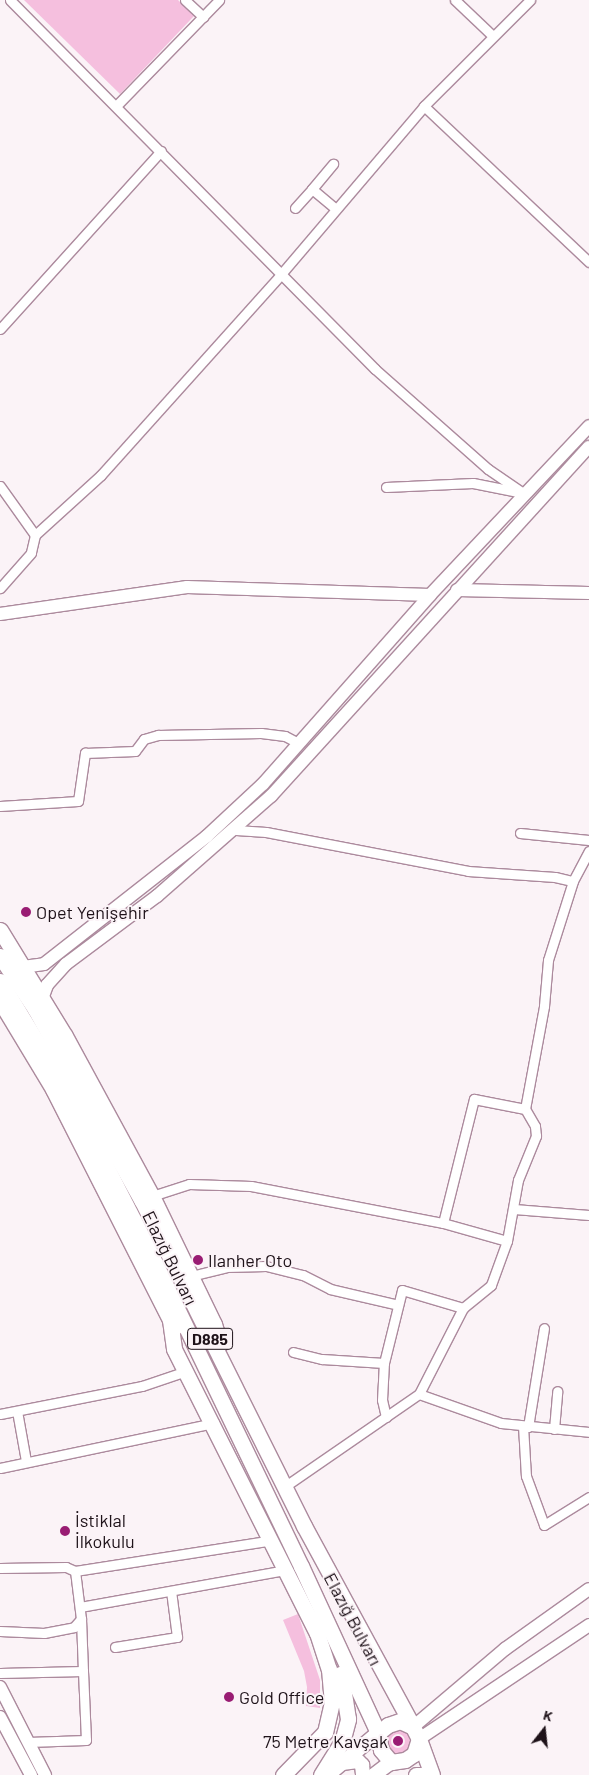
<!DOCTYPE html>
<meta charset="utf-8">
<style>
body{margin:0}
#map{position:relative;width:589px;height:1775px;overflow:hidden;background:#fbf3f7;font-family:Barlow,sans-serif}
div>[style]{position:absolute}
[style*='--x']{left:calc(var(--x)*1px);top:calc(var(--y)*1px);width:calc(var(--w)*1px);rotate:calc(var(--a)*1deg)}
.green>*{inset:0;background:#f5bfde}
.round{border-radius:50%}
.roads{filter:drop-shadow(1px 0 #ac8a9d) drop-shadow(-1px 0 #ac8a9d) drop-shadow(0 1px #ac8a9d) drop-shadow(0 -1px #ac8a9d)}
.street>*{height:9px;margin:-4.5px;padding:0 4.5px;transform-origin:4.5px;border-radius:4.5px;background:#fff}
.secondary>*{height:12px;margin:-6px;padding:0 6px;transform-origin:6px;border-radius:6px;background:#fff}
.primary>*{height:14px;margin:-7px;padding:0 7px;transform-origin:7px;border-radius:7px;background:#fff}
.highway>*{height:15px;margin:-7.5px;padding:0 7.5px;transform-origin:7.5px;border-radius:7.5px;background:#fff}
.dots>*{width:14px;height:14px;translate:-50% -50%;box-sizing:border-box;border:2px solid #fbf3f7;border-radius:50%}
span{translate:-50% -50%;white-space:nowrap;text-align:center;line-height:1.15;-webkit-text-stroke:4px #fbf3f7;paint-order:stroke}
.shield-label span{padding:1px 4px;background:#fbf3f7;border:1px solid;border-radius:4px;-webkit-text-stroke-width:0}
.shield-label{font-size:16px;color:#1e1219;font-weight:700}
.poi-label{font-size:18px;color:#1e1219}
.left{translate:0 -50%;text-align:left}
.right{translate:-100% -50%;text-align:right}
.street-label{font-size:18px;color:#1e1219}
.north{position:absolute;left:519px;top:1705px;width:50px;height:50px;-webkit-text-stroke:4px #fbf3f7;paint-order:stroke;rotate:16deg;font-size:14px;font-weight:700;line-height:20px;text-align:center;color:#1e1219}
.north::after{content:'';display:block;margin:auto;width:18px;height:22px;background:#1e1219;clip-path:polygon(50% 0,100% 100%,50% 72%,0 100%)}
</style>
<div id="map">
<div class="green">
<i style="clip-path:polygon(24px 0,178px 0,194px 16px,120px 94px)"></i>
<i style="clip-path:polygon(298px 1614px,320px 1680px,320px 1708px,306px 1706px,307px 1687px,304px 1671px,283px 1620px)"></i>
<i class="round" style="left:386px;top:1730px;width:24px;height:24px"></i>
</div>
<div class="roads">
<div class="street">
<i style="--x:10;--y:0;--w:519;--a:45.31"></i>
<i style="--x:375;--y:369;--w:151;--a:41.5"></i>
<i style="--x:488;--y:469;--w:42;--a:34.4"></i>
<i style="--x:185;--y:0;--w:25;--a:43"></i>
<i style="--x:455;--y:0;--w:52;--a:43.5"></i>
<i style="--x:116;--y:106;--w:148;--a:-45.8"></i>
<i style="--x:424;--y:106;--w:227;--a:43.4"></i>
<i style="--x:312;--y:189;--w:33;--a:-50"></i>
<i style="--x:295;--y:208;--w:25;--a:-48"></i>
<i style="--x:312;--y:189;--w:31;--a:40"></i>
<i style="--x:0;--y:329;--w:240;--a:-47.9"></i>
<i style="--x:0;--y:486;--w:60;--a:54.5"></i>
<i style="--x:35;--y:535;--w:18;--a:103"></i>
<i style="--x:31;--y:553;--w:47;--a:131.5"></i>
<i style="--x:386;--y:487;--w:87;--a:-2.6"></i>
<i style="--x:473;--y:483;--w:46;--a:11.3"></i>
<i style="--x:35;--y:535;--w:89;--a:-42.3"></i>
<i style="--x:101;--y:475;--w:271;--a:-48.1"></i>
<i style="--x:282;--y:273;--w:219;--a:-49.6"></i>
<i style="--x:424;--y:106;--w:150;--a:-45"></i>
<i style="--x:0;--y:806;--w:78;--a:-3.7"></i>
<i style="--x:78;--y:801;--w:49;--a:-81.7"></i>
<i style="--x:85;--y:753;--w:50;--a:-2.3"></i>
<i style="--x:135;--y:751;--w:15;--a:-53"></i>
<i style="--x:144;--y:739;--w:15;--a:-16"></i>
<i style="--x:158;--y:735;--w:103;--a:-1.1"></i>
<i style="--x:261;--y:733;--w:24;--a:7"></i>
<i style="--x:285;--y:736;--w:15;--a:28"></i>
<i style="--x:236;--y:830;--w:30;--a:4"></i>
<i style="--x:266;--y:832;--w:206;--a:10.9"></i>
<i style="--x:468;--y:871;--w:87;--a:3.9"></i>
<i style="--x:555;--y:877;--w:18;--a:13"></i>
<i style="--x:520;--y:833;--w:69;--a:5.8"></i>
<i style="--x:152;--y:1196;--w:39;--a:-18"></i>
<i style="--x:189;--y:1184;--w:62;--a:1.8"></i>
<i style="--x:251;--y:1186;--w:196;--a:10.9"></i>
<i style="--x:443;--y:1223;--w:66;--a:15.7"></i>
<i style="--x:514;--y:1209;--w:75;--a:4.6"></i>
<i style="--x:443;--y:1223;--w:128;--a:-76"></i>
<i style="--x:474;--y:1099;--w:52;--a:11.1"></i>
<i style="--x:191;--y:1276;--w:36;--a:-14"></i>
<i style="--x:226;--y:1267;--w:40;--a:-1.4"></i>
<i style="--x:266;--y:1266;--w:38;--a:14"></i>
<i style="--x:303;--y:1275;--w:30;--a:27"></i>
<i style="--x:330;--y:1289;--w:70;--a:13.2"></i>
<i style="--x:293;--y:1352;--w:30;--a:14"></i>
<i style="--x:322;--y:1359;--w:62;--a:3.7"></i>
<i style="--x:419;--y:1394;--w:87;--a:19.5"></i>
<i style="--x:501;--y:1423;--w:88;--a:5.8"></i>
<i style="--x:17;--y:1411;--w:51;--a:79.8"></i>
<i style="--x:0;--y:1414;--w:145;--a:-11.2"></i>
<i style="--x:142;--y:1386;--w:46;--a:-18.8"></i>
<i style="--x:386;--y:1417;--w:17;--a:-103"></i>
<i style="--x:382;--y:1400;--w:37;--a:-87"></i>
<i style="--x:384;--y:1363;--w:75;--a:-76.1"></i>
<i style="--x:402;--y:1290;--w:64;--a:16.4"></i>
<i style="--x:523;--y:1426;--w:50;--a:86.6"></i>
<i style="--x:526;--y:1476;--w:52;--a:69.8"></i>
<i style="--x:544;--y:1525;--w:53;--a:-31.9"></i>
<i style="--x:528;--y:1427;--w:100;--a:-80.8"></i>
<i style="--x:554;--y:1429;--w:38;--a:-85"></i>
<i style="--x:0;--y:1468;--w:219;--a:-11.9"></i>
<i style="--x:284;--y:1487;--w:164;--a:-34.6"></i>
<i style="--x:419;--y:1394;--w:97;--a:-62.9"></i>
<i style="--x:463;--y:1308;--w:36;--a:-39"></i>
<i style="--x:491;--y:1285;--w:47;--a:-70"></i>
<i style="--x:507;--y:1241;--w:62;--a:-79.8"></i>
<i style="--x:518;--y:1180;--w:48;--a:-67.8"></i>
<i style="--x:536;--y:1136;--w:10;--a:-96"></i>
<i style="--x:535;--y:1126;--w:20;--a:-120"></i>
<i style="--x:525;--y:1109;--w:105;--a:-79.5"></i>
<i style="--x:544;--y:1006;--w:46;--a:-85"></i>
<i style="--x:548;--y:960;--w:83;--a:-72.4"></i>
<i style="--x:573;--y:881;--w:34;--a:-62"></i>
<i style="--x:0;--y:1568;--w:66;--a:-0.9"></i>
<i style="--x:66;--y:1567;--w:10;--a:24"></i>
<i style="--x:80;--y:1607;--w:208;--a:-10.2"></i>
<i style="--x:0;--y:1631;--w:44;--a:2.6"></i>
<i style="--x:44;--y:1633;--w:31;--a:-11"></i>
<i style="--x:74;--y:1627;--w:11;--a:-49"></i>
<i style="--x:81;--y:1619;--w:48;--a:-97.1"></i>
<i style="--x:75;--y:1571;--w:199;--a:-8.9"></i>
<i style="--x:115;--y:1647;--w:63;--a:-9.2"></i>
<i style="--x:177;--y:1637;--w:46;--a:-97.4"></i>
<i style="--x:0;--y:1673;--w:83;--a:-1.4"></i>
<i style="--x:83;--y:1671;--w:52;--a:-92.2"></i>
<i style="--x:28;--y:1742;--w:58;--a:-2"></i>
<i style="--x:86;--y:1740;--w:69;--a:-92.5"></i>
</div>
<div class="secondary">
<i style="--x:457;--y:590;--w:132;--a:1.3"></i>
<i style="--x:0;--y:614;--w:189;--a:-8.2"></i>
<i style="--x:187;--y:587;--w:243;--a:1.9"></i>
<i style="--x:23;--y:967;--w:21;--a:-8"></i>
<i style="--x:44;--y:964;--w:207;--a:-38.1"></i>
<i style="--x:207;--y:836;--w:76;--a:-42.9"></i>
<i style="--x:263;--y:784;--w:252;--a:-48.5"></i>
<i style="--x:430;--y:595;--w:232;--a:-46.7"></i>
<i style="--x:42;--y:999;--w:15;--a:-70"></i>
<i style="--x:47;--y:985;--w:28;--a:-48"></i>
<i style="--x:66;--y:964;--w:114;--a:-36.8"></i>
<i style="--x:157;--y:896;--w:152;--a:-41.3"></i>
<i style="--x:271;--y:796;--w:472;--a:-47.7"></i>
<i style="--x:0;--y:1687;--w:99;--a:62.9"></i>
<i style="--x:0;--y:1717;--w:66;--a:61.9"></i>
<i style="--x:413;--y:1727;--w:121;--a:-40.3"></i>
<i style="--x:505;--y:1649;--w:103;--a:-35.5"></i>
<i style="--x:419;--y:1739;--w:205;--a:-33.8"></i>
</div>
<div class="primary">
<i style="--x:342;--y:1763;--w:16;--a:-7"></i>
<i style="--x:358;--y:1761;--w:6;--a:45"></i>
<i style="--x:362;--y:1765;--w:10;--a:84"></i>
<i style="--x:328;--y:1775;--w:65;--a:-40"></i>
<i style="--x:374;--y:1775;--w:21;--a:-37"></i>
</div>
<div class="highway">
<i style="--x:0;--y:930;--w:124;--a:58.5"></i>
<i style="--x:65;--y:1036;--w:182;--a:61.5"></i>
<i style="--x:152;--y:1196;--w:142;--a:64.2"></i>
<i style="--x:214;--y:1324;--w:21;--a:73"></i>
<i style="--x:0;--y:956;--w:64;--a:56.6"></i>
<i style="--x:35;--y:1009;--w:220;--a:60.9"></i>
<i style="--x:142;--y:1201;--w:363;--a:63.5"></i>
<i style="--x:304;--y:1526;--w:229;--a:61.5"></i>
<i style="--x:0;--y:981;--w:140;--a:58.7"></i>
<i style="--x:73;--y:1101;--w:163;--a:63"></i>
<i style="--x:147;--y:1246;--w:355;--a:64.3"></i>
<i style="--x:301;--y:1566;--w:184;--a:65.2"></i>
<i style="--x:378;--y:1733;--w:17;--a:80"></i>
<i style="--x:381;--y:1750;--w:16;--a:50"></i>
<i style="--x:391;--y:1762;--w:14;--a:-8"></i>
<i style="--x:405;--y:1760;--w:11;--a:-34"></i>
<i style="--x:414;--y:1754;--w:16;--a:-72"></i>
<i style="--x:419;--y:1739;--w:13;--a:-117"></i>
<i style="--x:413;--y:1727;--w:14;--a:-155"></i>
<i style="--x:400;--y:1721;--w:13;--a:162"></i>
<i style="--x:388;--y:1725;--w:13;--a:141"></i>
<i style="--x:0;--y:1001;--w:103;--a:58.9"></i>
<i style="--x:53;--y:1089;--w:268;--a:63.1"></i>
<i style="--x:170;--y:1320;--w:29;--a:82"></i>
<i style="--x:174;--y:1349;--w:318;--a:63.3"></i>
<i style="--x:317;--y:1633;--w:38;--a:72"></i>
<i style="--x:329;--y:1669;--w:33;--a:85"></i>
<i style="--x:332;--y:1702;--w:31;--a:103"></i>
<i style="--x:325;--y:1732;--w:60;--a:134.3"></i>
<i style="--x:419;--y:1739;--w:38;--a:70"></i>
<i style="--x:321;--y:1775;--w:39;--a:-58"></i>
<i style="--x:342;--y:1742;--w:24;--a:-75"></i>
<i style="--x:348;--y:1719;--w:46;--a:-98.8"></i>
<i style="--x:416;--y:1775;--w:5;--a:0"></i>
</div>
</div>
<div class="dots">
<i style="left:26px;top:912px;background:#991c73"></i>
<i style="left:198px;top:1260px;background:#991c73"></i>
<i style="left:65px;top:1531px;background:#991c73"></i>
<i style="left:229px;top:1697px;background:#991c73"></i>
<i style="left:398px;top:1741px;background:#991c73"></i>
</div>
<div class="shield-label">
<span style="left:210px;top:1339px">D885</span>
</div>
<div class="poi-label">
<span class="left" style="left:36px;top:912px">Opet Yenişehir</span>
<span class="left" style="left:208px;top:1260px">Ilanher Oto</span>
<span class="left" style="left:75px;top:1531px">İstiklal<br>İlkokulu</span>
<span class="left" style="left:239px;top:1697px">Gold Office</span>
<span class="right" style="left:388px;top:1741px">75 Metre Kavşak</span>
</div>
<div class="street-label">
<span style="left:170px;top:1258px;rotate:64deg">Elazığ Bulvarı</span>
<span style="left:353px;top:1619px;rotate:62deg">Elazığ Bulvarı</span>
</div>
<div class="north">K</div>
</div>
